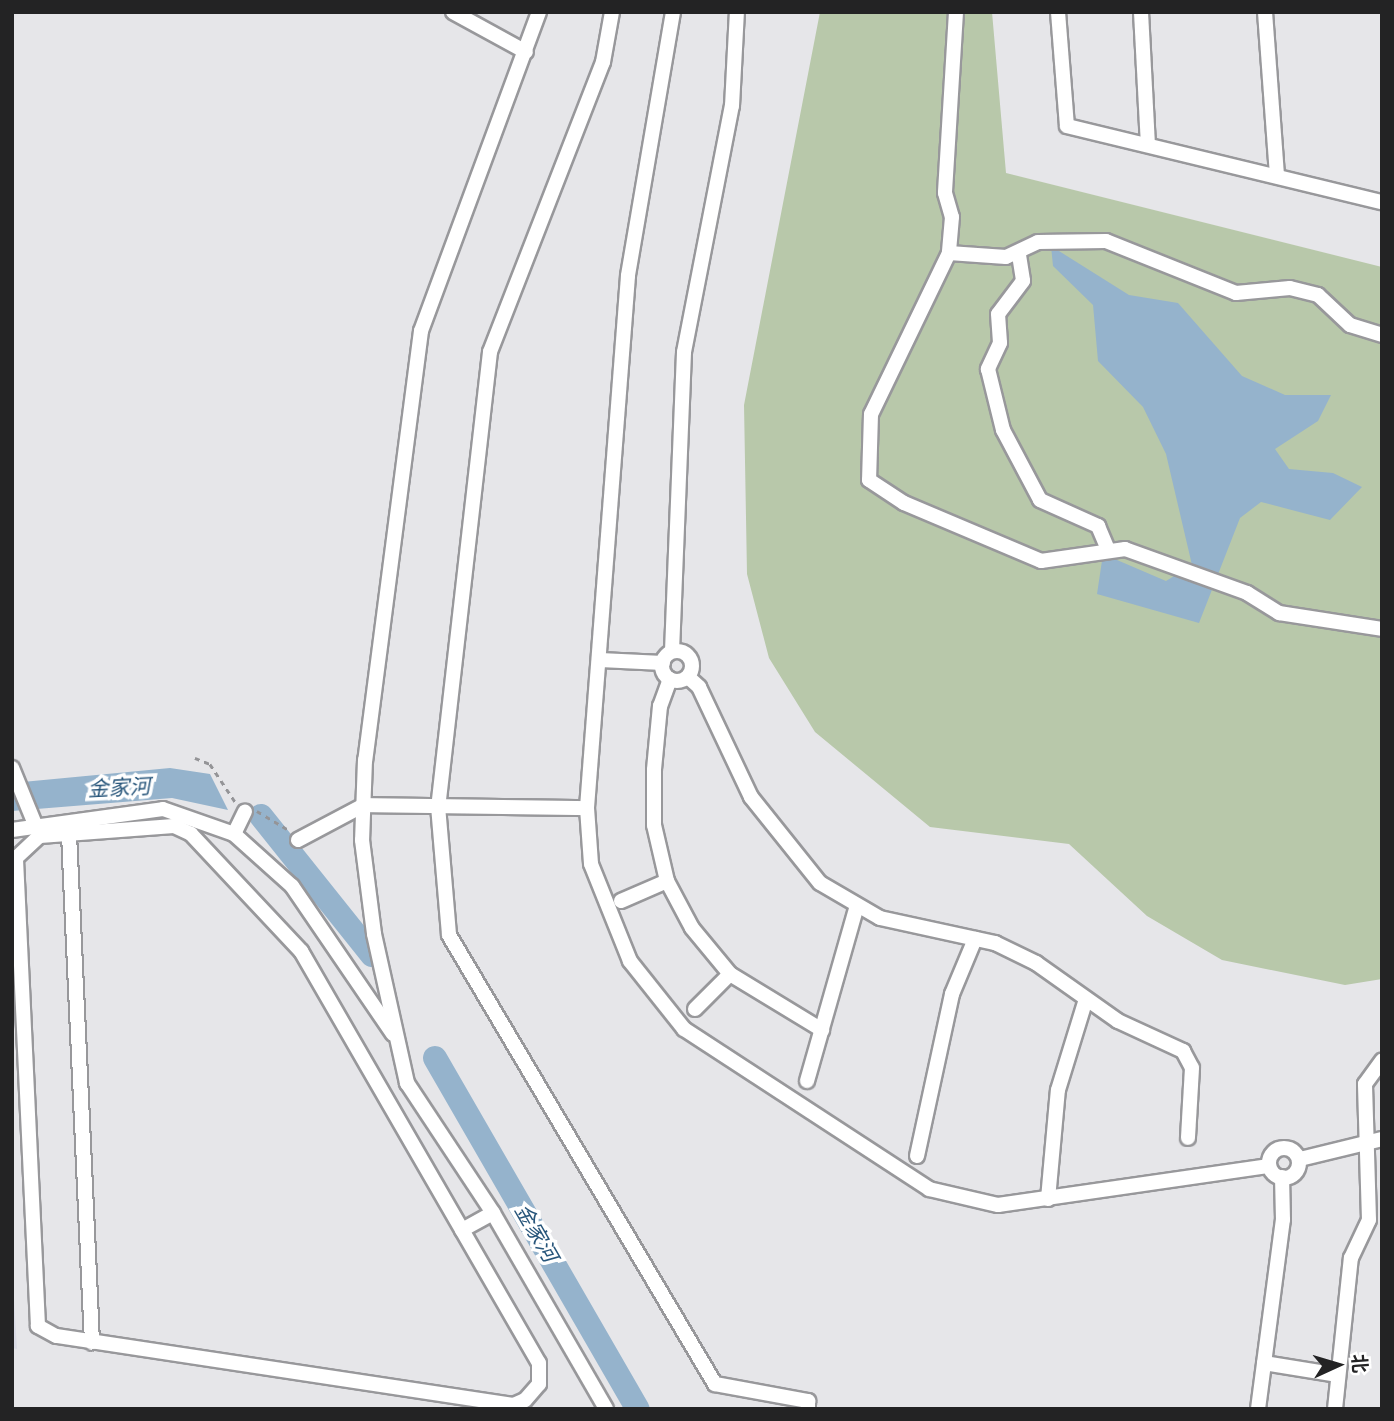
<!DOCTYPE html>
<meta charset="utf-8">
<style>
body{margin:0}
#map{position:relative;width:1394px;height:1421px;overflow:hidden;background:#e6e6e9;font-family:"DM Sans","Noto Sans SC",sans-serif}
div>[style]{position:absolute}
[style*='--x']{left:calc(var(--x)*1px);top:calc(var(--y)*1px);width:calc(var(--w)*1px);rotate:calc(var(--a)*1deg)}
.built>*{inset:0;background:#dadbe5}
.green>*{inset:0;background:#b8c8aa}
.water>*{inset:0;background:#95b3cc}
.river>*{height:24px;margin:-12px;padding:0 12px;transform-origin:12px;border-radius:12px;background:#95b3cc}
.path>*{height:2.5px;margin-top:-1.25px;transform-origin:0;background:repeating-linear-gradient(90deg,#949497 0 5px,transparent 0 10px)}
.roads{filter:drop-shadow(2px 0 #98989b) drop-shadow(-2px 0 #98989b) drop-shadow(0 2px #98989b) drop-shadow(0 -2px #98989b)}
.minor>*{height:14px;margin:-7px;padding:0 7px;transform-origin:7px;border-radius:7px;background:#fff}
.minor>.ring{margin:-7px;padding:0;box-sizing:content-box;background:none;border:14px solid #fff;border-radius:50%}
span{translate:-50% -50%;white-space:nowrap;text-align:center;line-height:1.15;-webkit-text-stroke:7px #fff;paint-order:stroke}
.water-label{font-size:21px;color:#27557a;font-style:italic}
.frame{position:absolute;inset:0;border:14px solid #232324;pointer-events:none}
.north{position:absolute;left:1303px;top:1330px;width:70px;height:70px;-webkit-text-stroke:5px #fff;paint-order:stroke;rotate:86deg;font-size:19px;font-weight:700;line-height:28px;text-align:center;color:#232324}
.north::after{content:'';display:block;margin:auto;width:24px;height:32px;background:#232324;clip-path:polygon(50% 0,100% 100%,50% 72%,0 100%)}
</style>
<div id="map">
<div class="built">
<i style="clip-path:polygon(12px 1266px,17px 1349px,12px 1348px)"></i>
</div>
<div class="green">
<i style="clip-path:polygon(820px 12px,992px 12px,1006px 173px,1382px 267px,1382px 979px,1345px 985px,1222px 960px,1147px 916px,1069px 844px,930px 827px,815px 732px,769px 658px,747px 574px,744px 405px)"></i>
</div>
<div class="water">
<i style="clip-path:polygon(1051px 246px,1129px 295px,1178px 303px,1242px 376px,1285px 395px,1331px 395px,1318px 421px,1275px 449px,1289px 469px,1333px 473px,1362px 487px,1330px 520px,1261px 502px,1240px 518px,1199px 623px,1097px 594px,1103px 554px,1166px 581px,1192px 565px,1166px 454px,1143px 407px,1098px 361px,1093px 305px,1053px 266px)"></i>
<i style="clip-path:polygon(170px 768px,210px 774px,228px 810px,172px 798px,12px 811px,12px 783px)"></i>
</div>
<div class="river">
<i style="--x:261;--y:816;--w:178;--a:51.4"></i>
<i style="--x:435;--y:1058;--w:405;--a:60"></i>
</div>
<div class="path">
<i style="--x:195;--y:758;--w:16;--a:22"></i>
<i style="--x:210;--y:764;--w:47;--a:56.3"></i>
<i style="--x:257;--y:811;--w:37;--a:31"></i>
</div>
<div class="roads">
<div class="minor">
<i style="--x:453;--y:12;--w:83;--a:28.7"></i>
<i style="--x:539;--y:12;--w:340;--a:110.3"></i>
<i style="--x:421;--y:331;--w:433;--a:97.4"></i>
<i style="--x:365;--y:760;--w:80;--a:92.1"></i>
<i style="--x:362;--y:840;--w:95;--a:82.7"></i>
<i style="--x:374;--y:934;--w:153;--a:77.5"></i>
<i style="--x:407;--y:1083;--w:156;--a:56.5"></i>
<i style="--x:493;--y:1213;--w:226;--a:60"></i>
<i style="--x:612;--y:12;--w:51;--a:100.2"></i>
<i style="--x:603;--y:62;--w:311;--a:111.3"></i>
<i style="--x:490;--y:352;--w:457;--a:96.5"></i>
<i style="--x:438;--y:806;--w:129;--a:85.1"></i>
<i style="--x:449;--y:935;--w:522;--a:59.36"></i>
<i style="--x:715;--y:1384;--w:95;--a:10.4"></i>
<i style="--x:808;--y:1401;--w:8;--a:90"></i>
<i style="--x:673;--y:12;--w:268;--a:99.7"></i>
<i style="--x:628;--y:276;--w:534;--a:94.41"></i>
<i style="--x:587;--y:808;--w:56;--a:85.9"></i>
<i style="--x:591;--y:864;--w:105;--a:68.1"></i>
<i style="--x:630;--y:961;--w:87;--a:51.5"></i>
<i style="--x:684;--y:1029;--w:293;--a:33.1"></i>
<i style="--x:929;--y:1189;--w:71;--a:13.1"></i>
<i style="--x:998;--y:1205;--w:274;--a:-8.2"></i>
<i style="--x:956;--y:12;--w:181;--a:93.5"></i>
<i style="--x:945;--y:193;--w:25;--a:74"></i>
<i style="--x:952;--y:217;--w:36;--a:95"></i>
<i style="--x:949;--y:253;--w:179;--a:115.8"></i>
<i style="--x:871;--y:414;--w:66;--a:91.7"></i>
<i style="--x:869;--y:480;--w:42;--a:33.3"></i>
<i style="--x:904;--y:503;--w:149;--a:22.9"></i>
<i style="--x:1041;--y:561;--w:85;--a:-8.1"></i>
<i style="--x:1125;--y:549;--w:130;--a:19.8"></i>
<i style="--x:1247;--y:593;--w:38;--a:32"></i>
<i style="--x:1279;--y:613;--w:104;--a:8.8"></i>
<i style="--x:1058;--y:12;--w:114;--a:85.5"></i>
<i style="--x:1067;--y:126;--w:324;--a:13.6"></i>
<i style="--x:1141;--y:12;--w:133;--a:87"></i>
<i style="--x:1265;--y:12;--w:164;--a:85.8"></i>
<i style="--x:949;--y:253;--w:57;--a:4"></i>
<i style="--x:1006;--y:257;--w:35;--a:-25"></i>
<i style="--x:1038;--y:242;--w:68;--a:-0.8"></i>
<i style="--x:1106;--y:241;--w:140;--a:21.8"></i>
<i style="--x:1236;--y:293;--w:54;--a:-5.3"></i>
<i style="--x:1290;--y:288;--w:29;--a:14"></i>
<i style="--x:1318;--y:295;--w:44;--a:43.2"></i>
<i style="--x:1350;--y:325;--w:34;--a:17"></i>
<i style="--x:1019;--y:255;--w:26;--a:81"></i>
<i style="--x:1023;--y:281;--w:41;--a:127.1"></i>
<i style="--x:998;--y:314;--w:29;--a:86"></i>
<i style="--x:1000;--y:343;--w:29;--a:115"></i>
<i style="--x:988;--y:369;--w:63;--a:76.2"></i>
<i style="--x:1003;--y:430;--w:79;--a:62.1"></i>
<i style="--x:1040;--y:500;--w:64;--a:24.1"></i>
<i style="--x:1098;--y:526;--w:26;--a:67"></i>
<i class="ring" style="left:662px;top:651px;width:16px;height:16px"></i>
<i style="--x:672;--y:651;--w:299;--a:-87.7"></i>
<i style="--x:684;--y:352;--w:251;--a:-79"></i>
<i style="--x:732;--y:106;--w:94;--a:-87"></i>
<i style="--x:600;--y:660;--w:63;--a:2.7"></i>
<i style="--x:688;--y:677;--w:15;--a:42"></i>
<i style="--x:699;--y:687;--w:122;--a:64.7"></i>
<i style="--x:751;--y:797;--w:110;--a:51.3"></i>
<i style="--x:820;--y:883;--w:69;--a:30.3"></i>
<i style="--x:880;--y:918;--w:118;--a:12.3"></i>
<i style="--x:995;--y:943;--w:46;--a:26"></i>
<i style="--x:1036;--y:963;--w:100;--a:35.3"></i>
<i style="--x:1118;--y:1021;--w:72;--a:24.8"></i>
<i style="--x:1183;--y:1051;--w:19;--a:62"></i>
<i style="--x:1192;--y:1068;--w:70;--a:93.3"></i>
<i style="--x:670;--y:679;--w:29;--a:110"></i>
<i style="--x:660;--y:706;--w:64;--a:95.4"></i>
<i style="--x:654;--y:770;--w:55;--a:90"></i>
<i style="--x:654;--y:825;--w:57;--a:76.9"></i>
<i style="--x:667;--y:881;--w:53;--a:62"></i>
<i style="--x:692;--y:928;--w:60;--a:50.4"></i>
<i style="--x:730;--y:974;--w:108;--a:31.3"></i>
<i style="--x:12;--y:768;--w:58;--a:67.8"></i>
<i style="--x:174;--y:826;--w:19;--a:25"></i>
<i style="--x:191;--y:834;--w:161;--a:46.8"></i>
<i style="--x:301;--y:951;--w:476;--a:60"></i>
<i style="--x:539;--y:1363;--w:21;--a:90"></i>
<i style="--x:539;--y:1384;--w:21;--a:131"></i>
<i style="--x:525;--y:1400;--w:13;--a:157"></i>
<i style="--x:513;--y:1405;--w:462;--a:-171.4"></i>
<i style="--x:56;--y:1336;--w:21;--a:-151"></i>
<i style="--x:38;--y:1326;--w:469;--a:-92.7"></i>
<i style="--x:16;--y:858;--w:33;--a:-43"></i>
<i style="--x:40;--y:836;--w:134;--a:-4.3"></i>
<i style="--x:12;--y:830;--w:152;--a:-7.9"></i>
<i style="--x:163;--y:809;--w:75;--a:19.4"></i>
<i style="--x:234;--y:834;--w:78;--a:41.9"></i>
<i style="--x:292;--y:886;--w:179;--a:55.7"></i>
<i style="--x:69;--y:834;--w:509;--a:87.41"></i>
<i style="--x:234;--y:834;--w:25;--a:-64"></i>
<i style="--x:298;--y:840;--w:75;--a:-27.9"></i>
<i style="--x:364;--y:805;--w:223;--a:0.8"></i>
<i style="--x:621;--y:901;--w:50;--a:-23.5"></i>
<i style="--x:695;--y:1009;--w:49;--a:-45"></i>
<i style="--x:807;--y:1081;--w:182;--a:-74.1"></i>
<i class="ring" style="left:1269px;top:1148px;width:16px;height:16px"></i>
<i style="--x:917;--y:1156;--w:166;--a:-77.8"></i>
<i style="--x:952;--y:994;--w:60;--a:-67.3"></i>
<i style="--x:1300;--y:1159;--w:84;--a:-13.7"></i>
<i style="--x:1048;--y:1199;--w:109;--a:-84.8"></i>
<i style="--x:1058;--y:1090;--w:95;--a:-72.9"></i>
<i style="--x:462;--y:1230;--w:35;--a:-29"></i>
<i style="--x:1264;--y:1363;--w:75;--a:9.2"></i>
<i style="--x:1258;--y:1409;--w:191;--a:-82.5"></i>
<i style="--x:1283;--y:1220;--w:43;--a:-91.3"></i>
<i style="--x:1335;--y:1409;--w:152;--a:-84"></i>
<i style="--x:1351;--y:1258;--w:42;--a:-64.7"></i>
<i style="--x:1369;--y:1220;--w:136;--a:-91.7"></i>
<i style="--x:1365;--y:1084;--w:29;--a:-54"></i>
</div>
</div>
<div class="water-label">
<span style="left:119px;top:788px;rotate:-3deg">金家河</span>
<span style="left:536px;top:1233px;rotate:60deg">金家河</span>
</div>
<div class="frame"></div>
<div class="north">北</div>
</div>
